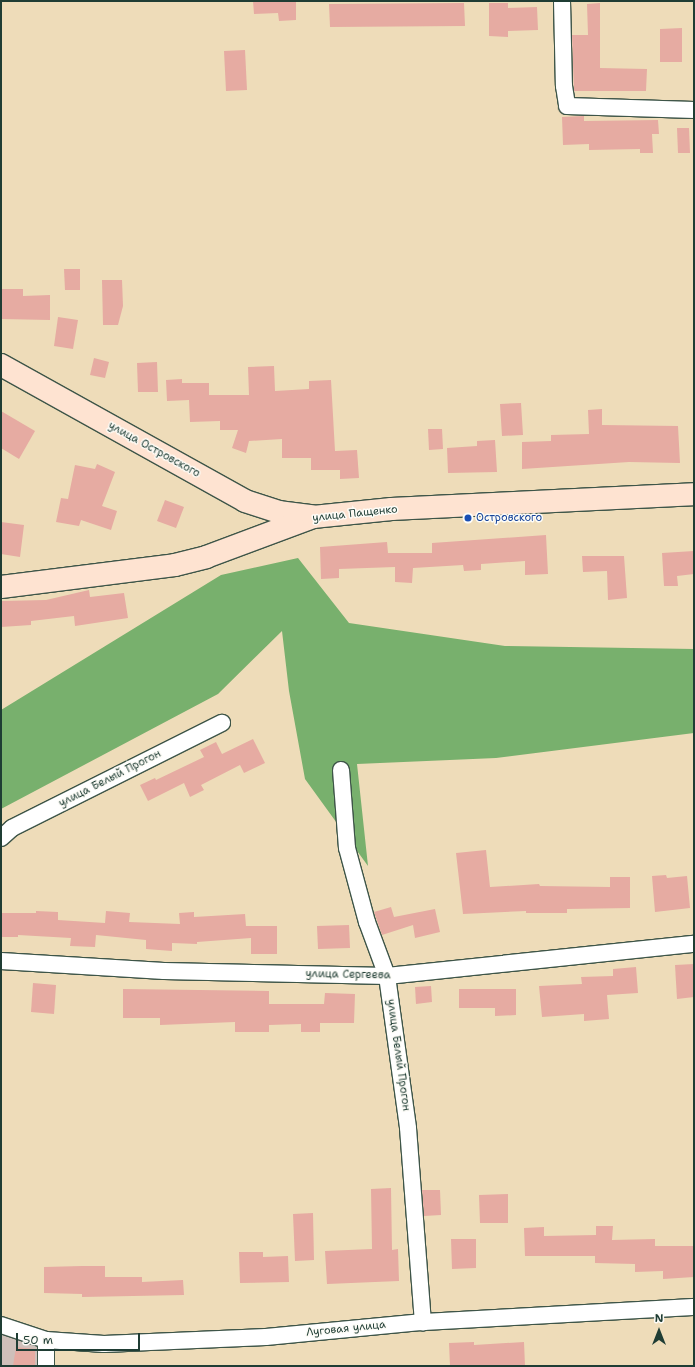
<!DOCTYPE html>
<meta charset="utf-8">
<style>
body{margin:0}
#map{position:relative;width:695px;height:1367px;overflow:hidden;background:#eedcb9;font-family:"Shantell Sans",sans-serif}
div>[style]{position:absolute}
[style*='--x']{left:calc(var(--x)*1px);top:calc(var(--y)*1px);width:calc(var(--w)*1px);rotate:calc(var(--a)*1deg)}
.industrial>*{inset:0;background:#cfc0ba}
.forest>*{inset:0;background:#78b06d}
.building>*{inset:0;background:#e6aba2}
.roads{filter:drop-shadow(1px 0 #3e5548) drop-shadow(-1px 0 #3e5548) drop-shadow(0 1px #3e5548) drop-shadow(0 -1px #3e5548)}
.street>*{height:16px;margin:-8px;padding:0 8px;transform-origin:8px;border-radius:8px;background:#fff}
.secondary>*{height:22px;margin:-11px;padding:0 11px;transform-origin:11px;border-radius:11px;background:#fee3d1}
.dots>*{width:11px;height:11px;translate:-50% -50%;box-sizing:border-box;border:2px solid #fdfcf7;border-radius:50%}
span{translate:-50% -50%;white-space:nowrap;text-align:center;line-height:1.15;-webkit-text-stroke:3px #fdfcf7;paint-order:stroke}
.street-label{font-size:11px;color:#1f3d34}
.transit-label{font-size:11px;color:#164399}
.left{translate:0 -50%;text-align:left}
.frame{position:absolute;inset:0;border:2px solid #1f3d34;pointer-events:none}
.north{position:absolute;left:639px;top:1311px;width:40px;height:40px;-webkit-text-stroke:3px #fdfcf7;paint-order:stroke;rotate:0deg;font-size:11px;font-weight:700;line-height:16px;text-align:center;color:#1f3d34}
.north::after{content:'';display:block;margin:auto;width:14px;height:18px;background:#1f3d34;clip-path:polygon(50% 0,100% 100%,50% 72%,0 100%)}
.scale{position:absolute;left:16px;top:1333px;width:124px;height:18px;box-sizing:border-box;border:2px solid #1f3d34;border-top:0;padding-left:5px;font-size:12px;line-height:14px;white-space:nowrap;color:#1f3d34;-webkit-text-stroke:3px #fdfcf7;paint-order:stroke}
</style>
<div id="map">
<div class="industrial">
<i style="clip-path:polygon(1px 1331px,37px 1344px,37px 1366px,1px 1366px)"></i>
</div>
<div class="forest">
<i style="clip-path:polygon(298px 558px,349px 623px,505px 646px,694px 649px,694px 733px,496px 758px,357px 764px,368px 866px,305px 779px,289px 691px,282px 631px,218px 694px,1px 809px,1px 710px,221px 575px)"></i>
</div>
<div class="building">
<i style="clip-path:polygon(253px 1px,296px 1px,296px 20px,279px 21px,278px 13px,254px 14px)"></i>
<i style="clip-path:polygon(464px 3px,465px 26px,330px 27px,329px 4px)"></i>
<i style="clip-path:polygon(489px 3px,508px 3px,508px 8px,537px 7px,538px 30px,508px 31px,508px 37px,489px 36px)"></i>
<i style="clip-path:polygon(600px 3px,600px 68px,647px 69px,646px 91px,574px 91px,572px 35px,588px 35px,587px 4px)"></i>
<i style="clip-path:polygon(682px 28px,682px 62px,660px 62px,660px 29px)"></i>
<i style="clip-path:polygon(245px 50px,247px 90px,226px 91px,224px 51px)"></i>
<i style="clip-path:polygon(584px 116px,584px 121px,658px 120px,659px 134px,652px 134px,653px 153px,640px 153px,640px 149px,589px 150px,589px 144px,563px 145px,562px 117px)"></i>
<i style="clip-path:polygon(677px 128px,689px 128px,690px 153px,678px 153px)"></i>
<i style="clip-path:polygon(64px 269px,80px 269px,80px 290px,65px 290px)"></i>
<i style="clip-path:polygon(102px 280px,122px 280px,123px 306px,118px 325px,103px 325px)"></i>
<i style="clip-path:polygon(1px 289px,23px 289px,23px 296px,50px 295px,50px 320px,1px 319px)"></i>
<i style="clip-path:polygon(58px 317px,78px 320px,73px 349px,54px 346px)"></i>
<i style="clip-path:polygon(94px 358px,109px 362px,105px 378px,90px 375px)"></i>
<i style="clip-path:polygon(157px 362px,158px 392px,138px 392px,137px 363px)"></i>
<i style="clip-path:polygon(274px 366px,275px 391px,309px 389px,309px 381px,331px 380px,335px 451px,357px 450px,359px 478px,340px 479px,340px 470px,311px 470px,311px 458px,282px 458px,282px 439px,249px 441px,246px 453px,232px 448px,238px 430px,220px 430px,220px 421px,190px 422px,189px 400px,167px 401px,166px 380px,182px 379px,182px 383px,209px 383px,209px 395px,249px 395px,248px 367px)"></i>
<i style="clip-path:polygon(521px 403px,523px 435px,502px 436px,500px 404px)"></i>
<i style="clip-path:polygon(602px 409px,602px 425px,678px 426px,680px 463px,629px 462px,522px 469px,522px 442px,551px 441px,551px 435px,589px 434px,588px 410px)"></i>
<i style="clip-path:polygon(1px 411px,35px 431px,19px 459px,1px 448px)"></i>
<i style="clip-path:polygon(428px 429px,442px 429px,443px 449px,429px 450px)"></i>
<i style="clip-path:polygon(495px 440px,497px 472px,448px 473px,447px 448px,477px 446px,477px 441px)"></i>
<i style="clip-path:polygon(97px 464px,115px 472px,102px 506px,117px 511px,111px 530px,81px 520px,79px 526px,56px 522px,61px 498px,68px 499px,75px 465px,95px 469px)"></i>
<i style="clip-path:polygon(165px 500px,184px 507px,176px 528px,157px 521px)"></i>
<i style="clip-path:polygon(1px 522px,24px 525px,20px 557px,1px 554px)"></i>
<i style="clip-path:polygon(546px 535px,548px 574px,525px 575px,525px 561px,481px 564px,481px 570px,464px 571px,463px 565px,413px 568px,412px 583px,395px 582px,395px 567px,339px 569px,339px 578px,321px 579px,320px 547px,387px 542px,388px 553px,432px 553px,432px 543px)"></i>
<i style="clip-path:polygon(694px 551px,694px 574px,677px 576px,678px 586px,664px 586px,662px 553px)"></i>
<i style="clip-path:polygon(582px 556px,624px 556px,627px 598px,608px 600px,607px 571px,583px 572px)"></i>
<i style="clip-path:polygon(89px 590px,90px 597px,124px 593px,128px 618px,75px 626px,74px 616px,31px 621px,31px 625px,1px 627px,1px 601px,46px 600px)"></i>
<i style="clip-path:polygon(253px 739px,265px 763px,244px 773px,240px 765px,201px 785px,204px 790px,190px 797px,184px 783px,148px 801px,140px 785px,155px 778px,156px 780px,204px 757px,200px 750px,216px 742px,222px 754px)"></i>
<i style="clip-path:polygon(486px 850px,490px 887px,539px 884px,540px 886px,610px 887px,610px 877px,630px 877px,630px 908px,567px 909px,567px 913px,526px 913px,526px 911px,463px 914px,456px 853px)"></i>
<i style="clip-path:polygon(666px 875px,667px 878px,687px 876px,690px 908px,655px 912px,652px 876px)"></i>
<i style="clip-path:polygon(391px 907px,394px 917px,435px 909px,440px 932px,415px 938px,413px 925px,382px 935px,374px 912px)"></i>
<i style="clip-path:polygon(36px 911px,58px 912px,58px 920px,105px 923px,106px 911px,130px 913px,129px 922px,180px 924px,179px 913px,194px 912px,194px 917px,245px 914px,246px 926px,277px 926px,277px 954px,251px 954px,251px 938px,197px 942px,197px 944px,172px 943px,172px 951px,146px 949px,146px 940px,96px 935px,95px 947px,70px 946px,71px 938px,18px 935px,18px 937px,1px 937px,1px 913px,36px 913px)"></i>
<i style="clip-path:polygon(349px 925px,350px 948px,318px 949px,317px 926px)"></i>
<i style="clip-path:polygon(694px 964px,694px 997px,677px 999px,675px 965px)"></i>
<i style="clip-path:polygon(636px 967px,638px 993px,607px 995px,609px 1019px,584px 1021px,584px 1014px,542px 1017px,539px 986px,582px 984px,581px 977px,613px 976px,613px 969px)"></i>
<i style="clip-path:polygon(33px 983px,56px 985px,54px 1014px,31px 1012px)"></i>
<i style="clip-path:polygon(431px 986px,432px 1002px,416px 1004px,415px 987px)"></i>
<i style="clip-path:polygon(123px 989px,269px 991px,269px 1004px,324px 1004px,325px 993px,355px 994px,354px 1023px,320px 1023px,320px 1032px,301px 1032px,301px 1024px,269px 1025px,269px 1032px,235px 1032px,235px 1022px,160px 1025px,160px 1018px,123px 1018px)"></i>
<i style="clip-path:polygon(459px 989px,516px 989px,516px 1015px,495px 1016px,495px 1008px,459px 1008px)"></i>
<i style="clip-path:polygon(391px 1188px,392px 1250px,398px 1249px,399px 1281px,327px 1284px,325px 1251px,372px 1249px,371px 1189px)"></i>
<i style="clip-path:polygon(422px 1190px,440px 1190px,441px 1215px,424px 1216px)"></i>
<i style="clip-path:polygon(508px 1194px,508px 1223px,480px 1223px,479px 1195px)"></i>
<i style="clip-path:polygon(313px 1213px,314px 1260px,295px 1261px,293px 1214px)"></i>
<i style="clip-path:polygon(596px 1226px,613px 1226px,612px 1240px,655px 1239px,655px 1246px,694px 1246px,694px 1277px,663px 1279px,663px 1271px,635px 1272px,635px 1264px,595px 1263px,595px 1256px,525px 1256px,524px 1228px,544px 1227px,544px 1236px,596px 1235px)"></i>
<i style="clip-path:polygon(451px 1239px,476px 1239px,476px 1268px,452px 1269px)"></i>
<i style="clip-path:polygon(239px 1252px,263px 1252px,263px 1257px,288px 1256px,289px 1282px,240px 1283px)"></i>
<i style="clip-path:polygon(82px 1266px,105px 1266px,105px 1277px,142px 1277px,142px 1282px,183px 1280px,184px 1295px,82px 1297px,82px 1294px,44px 1293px,44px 1267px)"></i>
<i style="clip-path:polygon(474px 1342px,474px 1345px,524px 1342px,525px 1366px,450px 1366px,449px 1343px)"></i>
<i style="clip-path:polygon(16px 1347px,35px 1349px,35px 1366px,13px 1366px)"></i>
</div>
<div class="roads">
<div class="street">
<i style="--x:562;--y:1;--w:85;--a:88.7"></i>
<i style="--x:564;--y:86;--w:20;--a:81"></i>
<i style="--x:567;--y:106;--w:127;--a:1.8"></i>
<i style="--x:341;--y:770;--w:78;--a:85.6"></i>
<i style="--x:347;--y:848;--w:77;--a:74.9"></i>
<i style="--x:367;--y:922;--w:58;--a:69.7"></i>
<i style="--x:387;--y:976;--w:153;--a:82.1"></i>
<i style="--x:408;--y:1128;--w:195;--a:85.6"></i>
<i style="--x:1;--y:838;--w:15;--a:-42"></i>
<i style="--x:12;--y:828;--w:235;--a:-26.6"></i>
<i style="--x:1;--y:961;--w:163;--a:3.5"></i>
<i style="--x:164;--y:971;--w:223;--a:1.3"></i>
<i style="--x:387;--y:976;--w:309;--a:-6"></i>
<i style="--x:1;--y:1325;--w:47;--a:18.4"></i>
<i style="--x:46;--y:1340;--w:58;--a:3.9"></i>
<i style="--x:104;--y:1344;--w:162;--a:-2.5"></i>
<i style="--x:266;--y:1337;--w:158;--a:-5.5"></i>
<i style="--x:423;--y:1322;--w:271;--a:-3.2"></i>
<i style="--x:46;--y:1366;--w:26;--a:-90"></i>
</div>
<div class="secondary">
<i style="--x:1;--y:365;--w:279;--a:29.1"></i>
<i style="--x:245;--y:501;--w:35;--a:18"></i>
<i style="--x:278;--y:512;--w:34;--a:7"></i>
<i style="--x:1;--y:587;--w:175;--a:-7.2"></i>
<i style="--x:175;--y:565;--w:32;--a:-14"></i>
<i style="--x:206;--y:557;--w:114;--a:-20.5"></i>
<i style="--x:313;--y:517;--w:79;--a:-5.8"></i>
<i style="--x:392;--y:509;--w:302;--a:-2.8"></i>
</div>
</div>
<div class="dots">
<i style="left:468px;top:518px;background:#1a4fb4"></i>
</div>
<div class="street-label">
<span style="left:154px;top:450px;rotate:29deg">улица Островского</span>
<span style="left:355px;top:514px;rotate:-6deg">улица Пащенко</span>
<span style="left:110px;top:779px;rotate:-27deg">улица Белый Прогон</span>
<span style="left:348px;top:975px;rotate:1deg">улица Сергеева</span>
<span style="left:398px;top:1055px;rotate:82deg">улица Белый Прогон</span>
<span style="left:346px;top:1329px;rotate:-6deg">Луговая улица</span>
</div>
<div class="transit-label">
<span class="left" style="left:476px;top:518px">Островского</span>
</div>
<div class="frame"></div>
<div class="north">N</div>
<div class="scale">50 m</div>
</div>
